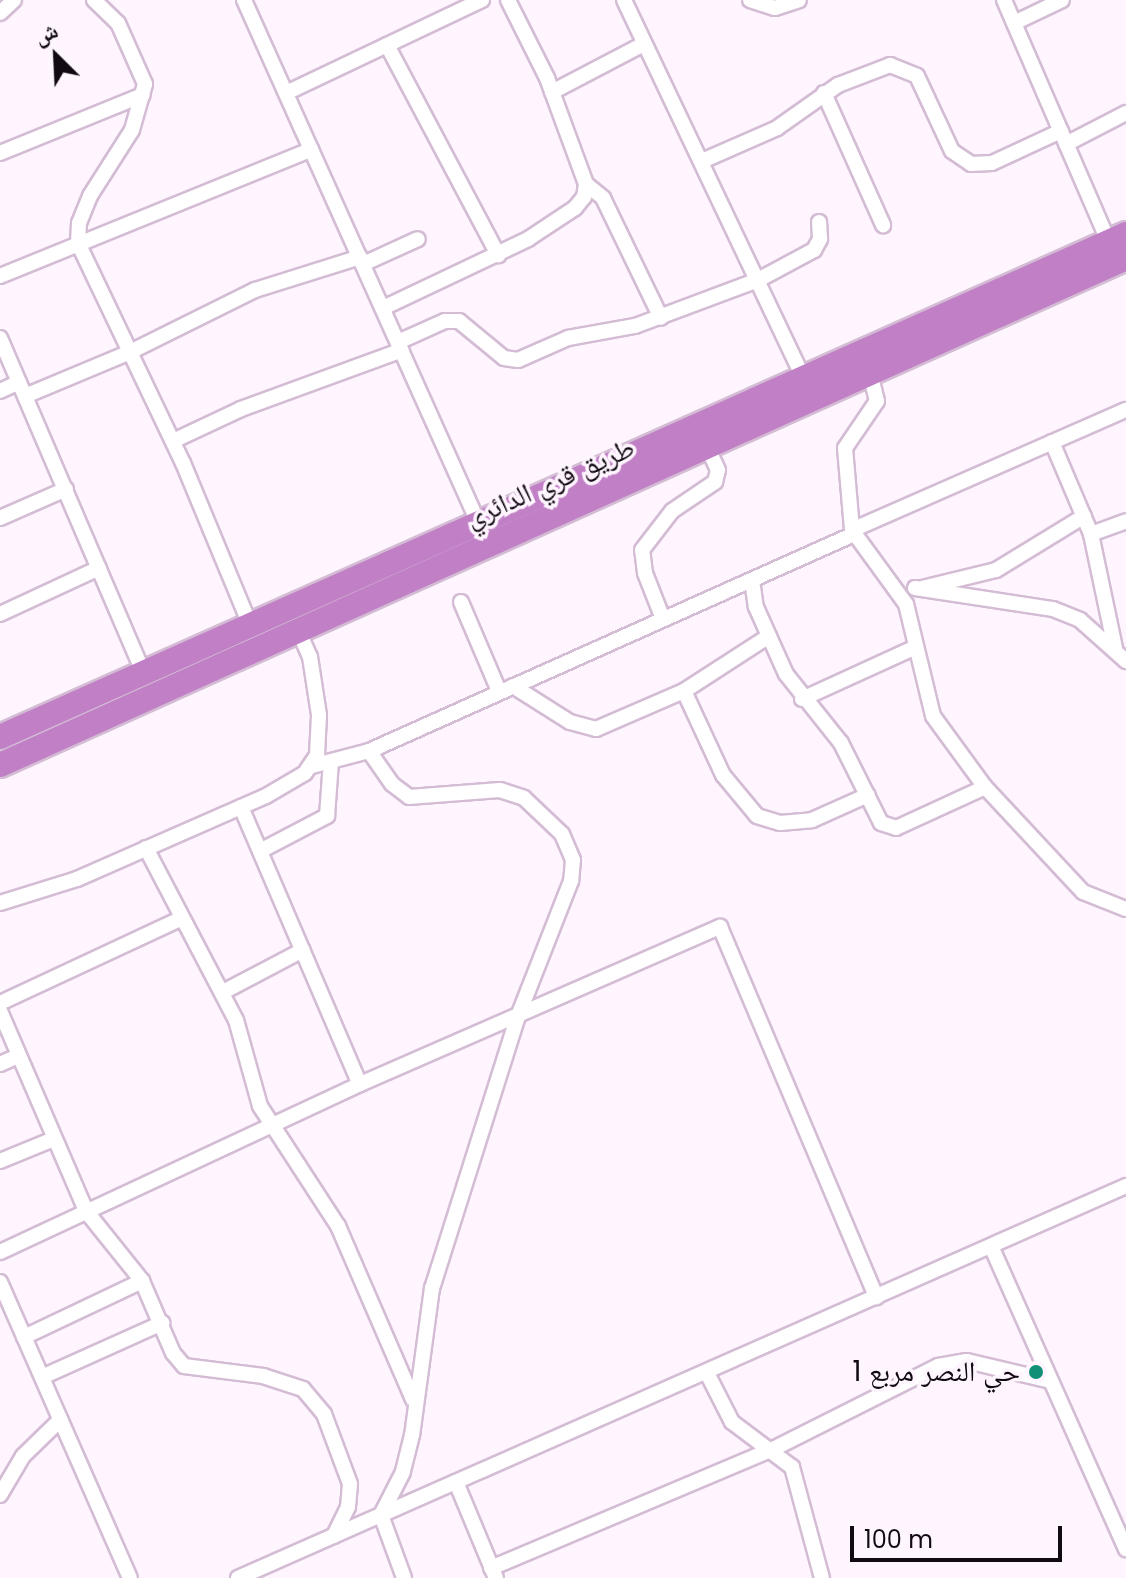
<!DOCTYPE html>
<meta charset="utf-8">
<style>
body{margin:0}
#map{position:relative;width:1126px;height:1578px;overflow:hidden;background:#fff5ff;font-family:Poppins,"Noto Naskh Arabic",sans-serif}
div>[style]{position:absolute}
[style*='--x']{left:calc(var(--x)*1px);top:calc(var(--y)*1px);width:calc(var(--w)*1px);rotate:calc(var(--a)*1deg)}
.roads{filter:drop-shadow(2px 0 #d3bcd4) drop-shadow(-2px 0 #d3bcd4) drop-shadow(0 2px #d3bcd4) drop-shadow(0 -2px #d3bcd4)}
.street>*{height:14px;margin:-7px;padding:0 7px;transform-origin:7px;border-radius:7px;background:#fff}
.highway>*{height:24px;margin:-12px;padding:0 12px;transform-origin:12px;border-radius:12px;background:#c180c6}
.dots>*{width:22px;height:22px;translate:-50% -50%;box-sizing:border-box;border:4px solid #fff5ff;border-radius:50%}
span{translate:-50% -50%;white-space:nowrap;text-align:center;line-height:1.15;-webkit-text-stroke:7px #fff5ff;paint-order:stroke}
.street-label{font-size:28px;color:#120a12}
.poi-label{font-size:28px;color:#120a12}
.right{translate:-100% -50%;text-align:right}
.north{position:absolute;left:16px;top:16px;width:80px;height:80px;-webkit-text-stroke:6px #fff5ff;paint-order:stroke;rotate:336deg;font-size:22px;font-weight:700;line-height:32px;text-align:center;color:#120a12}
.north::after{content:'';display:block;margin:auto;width:28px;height:36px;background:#120a12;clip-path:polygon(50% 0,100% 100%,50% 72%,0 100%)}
.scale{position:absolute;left:850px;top:1526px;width:212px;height:36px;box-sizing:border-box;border:4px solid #120a12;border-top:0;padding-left:10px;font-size:24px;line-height:28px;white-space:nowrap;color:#120a12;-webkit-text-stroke:6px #fff5ff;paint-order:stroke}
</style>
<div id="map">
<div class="roads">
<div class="street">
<i style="--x:94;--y:0;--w:33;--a:44"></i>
<i style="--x:118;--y:23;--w:67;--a:66.1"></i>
<i style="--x:145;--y:84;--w:48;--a:105.8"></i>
<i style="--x:132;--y:130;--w:78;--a:122.5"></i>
<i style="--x:90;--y:196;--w:29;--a:112"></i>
<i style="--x:79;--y:223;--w:20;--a:93"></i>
<i style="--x:78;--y:243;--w:244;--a:64.5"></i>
<i style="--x:183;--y:463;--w:175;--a:67.5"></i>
<i style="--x:244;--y:0;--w:574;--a:65.85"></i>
<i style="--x:624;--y:0;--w:420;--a:64.6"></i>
<i style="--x:750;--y:0;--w:26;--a:18"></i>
<i style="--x:775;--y:8;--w:25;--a:-18"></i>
<i style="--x:1004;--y:0;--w:269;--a:66.6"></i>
<i style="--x:0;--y:13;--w:19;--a:-43"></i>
<i style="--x:1014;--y:23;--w:53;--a:-25.6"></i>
<i style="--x:387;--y:45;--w:238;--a:62.1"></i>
<i style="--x:552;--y:92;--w:104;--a:-27.6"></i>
<i style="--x:286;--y:93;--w:217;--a:-25.4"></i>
<i style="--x:824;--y:93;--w:145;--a:65.9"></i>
<i style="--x:1066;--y:144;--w:68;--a:-27.3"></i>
<i style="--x:0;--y:153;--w:154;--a:-22.1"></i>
<i style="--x:702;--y:161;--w:82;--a:-23.7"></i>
<i style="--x:777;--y:128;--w:75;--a:-35.2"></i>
<i style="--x:838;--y:85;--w:56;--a:-21"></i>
<i style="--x:890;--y:65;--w:29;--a:22"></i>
<i style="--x:917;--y:76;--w:83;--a:65"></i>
<i style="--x:952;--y:151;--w:23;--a:34"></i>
<i style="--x:971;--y:164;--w:21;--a:-3"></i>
<i style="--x:992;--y:163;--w:76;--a:-24.9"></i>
<i style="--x:586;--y:184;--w:22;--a:39"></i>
<i style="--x:603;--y:198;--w:133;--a:64.2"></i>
<i style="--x:363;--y:264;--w:60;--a:-24.4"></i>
<i style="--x:0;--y:276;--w:336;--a:-22.1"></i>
<i style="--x:383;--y:308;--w:161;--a:-25.4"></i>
<i style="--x:528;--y:239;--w:56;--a:-33.4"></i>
<i style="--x:575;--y:208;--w:14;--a:-51"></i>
<i style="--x:584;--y:197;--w:13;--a:-81"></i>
<i style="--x:586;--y:184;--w:113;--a:-110.2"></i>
<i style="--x:547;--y:78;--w:87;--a:-116.6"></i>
<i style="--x:0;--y:338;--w:363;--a:66.8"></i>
<i style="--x:398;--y:342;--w:51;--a:-24.1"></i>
<i style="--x:445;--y:321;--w:14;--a:0"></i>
<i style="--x:459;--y:321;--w:58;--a:39.4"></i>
<i style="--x:504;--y:358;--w:14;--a:8"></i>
<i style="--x:518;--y:360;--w:55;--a:-23.7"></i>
<i style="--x:568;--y:338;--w:68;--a:-10.2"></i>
<i style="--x:635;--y:326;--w:131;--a:-20.5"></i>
<i style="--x:758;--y:280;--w:64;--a:-28.2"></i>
<i style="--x:814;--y:250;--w:13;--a:-61"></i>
<i style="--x:820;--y:239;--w:17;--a:-93"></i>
<i style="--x:870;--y:373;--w:29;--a:76"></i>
<i style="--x:877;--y:401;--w:57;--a:124.2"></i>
<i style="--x:845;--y:448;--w:82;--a:85.1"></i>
<i style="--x:852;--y:530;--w:92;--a:53.9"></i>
<i style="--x:906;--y:604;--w:115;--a:76.4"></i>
<i style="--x:933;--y:716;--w:88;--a:53.8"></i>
<i style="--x:985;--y:787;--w:144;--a:47"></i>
<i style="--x:1083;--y:892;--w:46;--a:21.6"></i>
<i style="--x:0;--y:391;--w:21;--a:-25"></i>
<i style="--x:25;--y:396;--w:114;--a:-22.7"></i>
<i style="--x:130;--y:352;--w:140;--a:-26.4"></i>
<i style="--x:255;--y:290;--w:110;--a:-17.4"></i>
<i style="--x:173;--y:441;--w:75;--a:-25.2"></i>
<i style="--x:241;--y:409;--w:171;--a:-20.1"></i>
<i style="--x:1052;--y:442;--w:100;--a:67"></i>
<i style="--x:1091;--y:534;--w:116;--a:78.1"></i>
<i style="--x:0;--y:518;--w:72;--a:-23.7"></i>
<i style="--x:852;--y:530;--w:299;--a:-23.7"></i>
<i style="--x:1091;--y:534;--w:37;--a:-20"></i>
<i style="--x:752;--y:580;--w:27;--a:82"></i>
<i style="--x:756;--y:607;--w:73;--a:65.9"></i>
<i style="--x:786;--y:674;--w:88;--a:51.4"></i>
<i style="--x:841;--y:743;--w:89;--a:63.4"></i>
<i style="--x:881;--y:823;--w:16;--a:18"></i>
<i style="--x:896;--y:828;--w:98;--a:-24.7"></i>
<i style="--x:915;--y:588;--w:140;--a:8.7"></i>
<i style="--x:1053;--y:609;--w:29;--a:22"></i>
<i style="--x:1080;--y:620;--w:62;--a:41.7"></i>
<i style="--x:922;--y:588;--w:76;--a:-13.7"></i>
<i style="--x:996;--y:570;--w:103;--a:-31.5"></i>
<i style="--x:461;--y:602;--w:97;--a:66.9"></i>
<i style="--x:0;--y:614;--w:109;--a:-24.9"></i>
<i style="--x:663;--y:619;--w:49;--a:-111.4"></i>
<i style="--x:645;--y:573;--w:23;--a:-97"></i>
<i style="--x:642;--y:550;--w:49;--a:-52.4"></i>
<i style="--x:672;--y:511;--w:52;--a:-34"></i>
<i style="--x:715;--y:482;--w:12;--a:-76"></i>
<i style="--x:718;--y:470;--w:26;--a:-115"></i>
<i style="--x:513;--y:686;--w:67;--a:32.3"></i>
<i style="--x:570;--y:722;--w:27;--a:15"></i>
<i style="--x:596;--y:729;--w:96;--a:-23.4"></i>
<i style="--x:684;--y:691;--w:101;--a:-32.9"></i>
<i style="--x:684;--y:691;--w:93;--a:65.1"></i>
<i style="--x:723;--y:775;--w:53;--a:50.3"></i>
<i style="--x:757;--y:816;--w:24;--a:17"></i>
<i style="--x:780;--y:823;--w:32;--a:-5"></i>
<i style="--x:812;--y:820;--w:61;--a:-24.1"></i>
<i style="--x:802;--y:699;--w:123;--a:-24.5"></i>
<i style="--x:369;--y:751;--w:40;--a:55.1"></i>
<i style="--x:392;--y:784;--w:21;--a:37"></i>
<i style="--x:409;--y:797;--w:91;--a:-4.4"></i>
<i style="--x:500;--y:790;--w:25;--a:18"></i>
<i style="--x:524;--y:798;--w:52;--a:43.5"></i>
<i style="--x:562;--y:834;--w:28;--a:67"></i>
<i style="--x:573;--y:860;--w:21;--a:95"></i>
<i style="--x:571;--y:881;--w:148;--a:111.4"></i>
<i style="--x:517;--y:1019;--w:282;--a:107.5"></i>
<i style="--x:432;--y:1288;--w:148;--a:97.7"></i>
<i style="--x:412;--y:1435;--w:38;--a:104"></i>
<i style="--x:403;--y:1472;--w:48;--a:117.1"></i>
<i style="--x:381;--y:1515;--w:67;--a:69.9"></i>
<i style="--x:312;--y:766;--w:59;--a:-14.7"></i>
<i style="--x:369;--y:751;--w:531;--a:-24.1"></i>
<i style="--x:241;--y:807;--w:301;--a:66.8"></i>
<i style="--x:146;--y:848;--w:194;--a:62.4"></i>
<i style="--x:236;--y:1020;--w:89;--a:74.4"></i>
<i style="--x:260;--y:1106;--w:143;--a:57"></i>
<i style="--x:338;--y:1226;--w:189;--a:66.6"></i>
<i style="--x:260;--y:851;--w:76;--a:-27.6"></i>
<i style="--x:327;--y:816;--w:54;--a:-85.8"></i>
<i style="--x:0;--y:903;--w:81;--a:-17.3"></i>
<i style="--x:77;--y:879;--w:206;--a:-23.7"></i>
<i style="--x:266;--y:796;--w:45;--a:-30.5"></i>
<i style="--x:305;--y:773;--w:22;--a:-56"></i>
<i style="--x:317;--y:755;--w:40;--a:-87.1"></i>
<i style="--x:319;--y:715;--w:59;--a:-98.8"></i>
<i style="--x:310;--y:657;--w:30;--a:-114"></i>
<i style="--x:223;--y:992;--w:90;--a:-27.7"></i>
<i style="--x:0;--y:1003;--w:199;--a:-25"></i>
<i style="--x:0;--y:1011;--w:218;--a:66.7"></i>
<i style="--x:86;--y:1211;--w:90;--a:51.3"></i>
<i style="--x:142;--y:1281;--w:78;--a:66.7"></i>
<i style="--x:173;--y:1353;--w:17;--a:50"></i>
<i style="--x:184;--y:1366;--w:80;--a:7.2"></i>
<i style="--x:263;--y:1376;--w:42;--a:18"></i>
<i style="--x:303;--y:1389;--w:33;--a:50"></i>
<i style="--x:324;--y:1414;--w:75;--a:69.6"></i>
<i style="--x:350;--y:1484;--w:23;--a:95"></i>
<i style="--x:348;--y:1507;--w:32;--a:116"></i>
<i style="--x:0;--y:1064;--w:20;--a:-24"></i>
<i style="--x:0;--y:1161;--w:58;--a:-22.2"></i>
<i style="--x:991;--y:1246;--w:332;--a:66"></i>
<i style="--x:0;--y:1252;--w:397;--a:-25"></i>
<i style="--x:360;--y:1084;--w:393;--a:-23.6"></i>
<i style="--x:720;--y:927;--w:402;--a:67.1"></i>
<i style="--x:0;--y:1282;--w:323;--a:66.3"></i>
<i style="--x:24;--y:1337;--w:131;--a:-25.4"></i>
<i style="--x:707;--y:1373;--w:55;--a:63"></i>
<i style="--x:732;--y:1422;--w:75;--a:36.9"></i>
<i style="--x:792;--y:1467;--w:115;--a:74.9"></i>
<i style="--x:42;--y:1377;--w:132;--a:-24.2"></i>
<i style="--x:456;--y:1482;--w:104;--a:67.4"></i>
<i style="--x:0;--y:1495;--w:45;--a:-59.5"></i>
<i style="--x:23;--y:1456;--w:52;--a:-44.2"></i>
<i style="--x:491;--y:1568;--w:304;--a:-22.9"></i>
<i style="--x:771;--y:1450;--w:187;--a:-26.7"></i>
<i style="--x:938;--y:1366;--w:29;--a:-10"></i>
<i style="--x:967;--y:1361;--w:86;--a:13.4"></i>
<i style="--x:238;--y:1578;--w:971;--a:-23.82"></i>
</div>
<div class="highway">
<i style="--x:0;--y:737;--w:1233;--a:-24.07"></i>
<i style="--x:0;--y:765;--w:1235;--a:-24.24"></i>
</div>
</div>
<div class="dots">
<i style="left:1036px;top:1372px;background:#109077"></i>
</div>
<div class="street-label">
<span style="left:550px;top:483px;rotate:-24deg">طريق قري الدائري</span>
</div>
<div class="poi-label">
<span class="right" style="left:1020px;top:1372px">حي النصر مربع 1</span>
</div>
<div class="north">ش</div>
<div class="scale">100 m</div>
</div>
